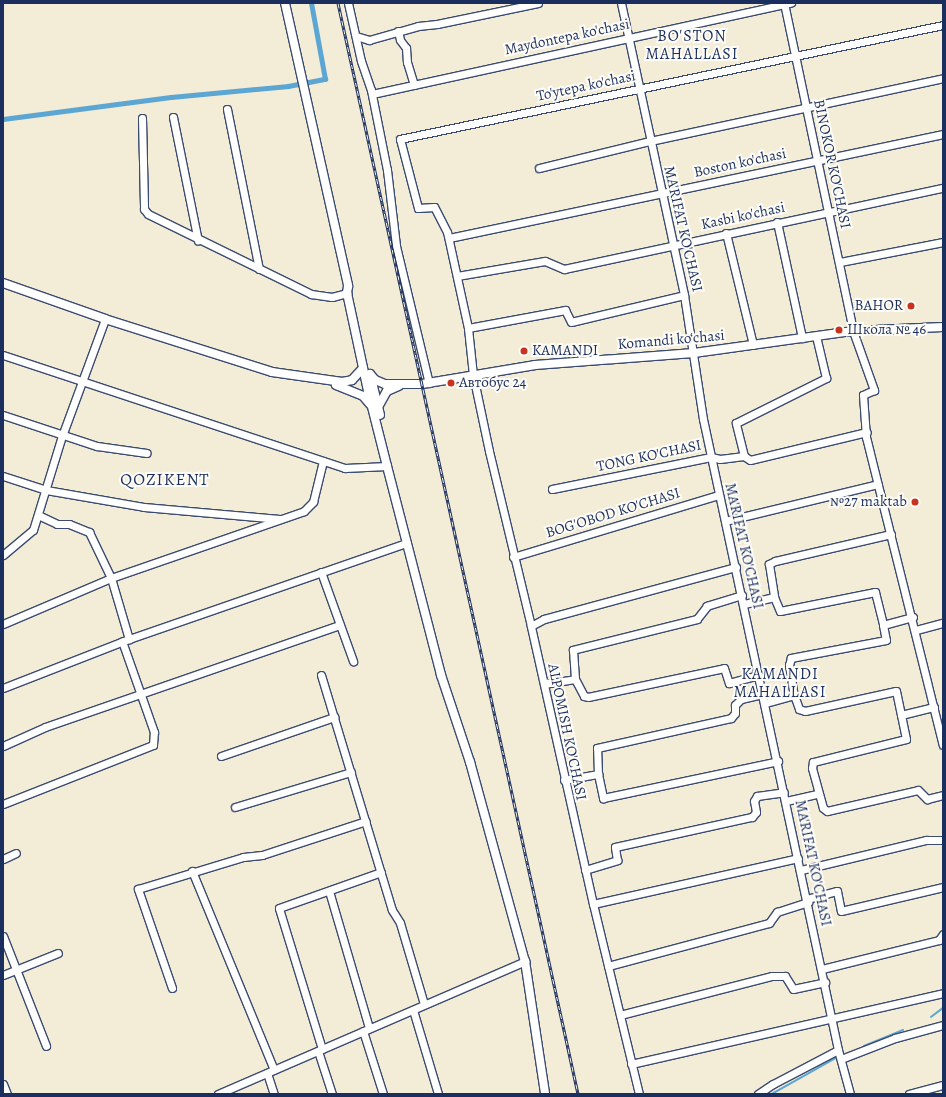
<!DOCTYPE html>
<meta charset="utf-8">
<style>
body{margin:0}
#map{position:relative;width:946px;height:1097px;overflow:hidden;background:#f3ecd7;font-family:Alegreya,serif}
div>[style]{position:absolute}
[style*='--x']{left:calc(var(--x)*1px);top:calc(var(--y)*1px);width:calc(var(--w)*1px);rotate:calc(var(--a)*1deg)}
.stream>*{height:1.5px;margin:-0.75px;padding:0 0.75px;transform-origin:0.75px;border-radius:0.75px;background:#5ca6d4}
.canal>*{height:5px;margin:-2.5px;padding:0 2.5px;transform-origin:2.5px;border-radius:2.5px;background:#5ca6d4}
.roads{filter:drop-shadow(1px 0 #3b4b70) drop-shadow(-1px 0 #3b4b70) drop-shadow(0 1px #3b4b70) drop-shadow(0 -1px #3b4b70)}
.minor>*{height:7px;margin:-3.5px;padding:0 3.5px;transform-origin:3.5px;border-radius:3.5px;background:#fff}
.major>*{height:8px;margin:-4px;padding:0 4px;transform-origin:4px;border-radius:4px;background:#fff}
.rail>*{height:3px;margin-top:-1.5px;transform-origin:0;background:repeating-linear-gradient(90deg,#fdfcf7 0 4.5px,#1b2f5e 0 9px);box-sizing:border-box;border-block:1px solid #1b2f5e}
.dots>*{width:11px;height:11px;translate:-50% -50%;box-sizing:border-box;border:2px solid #fdfcf7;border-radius:50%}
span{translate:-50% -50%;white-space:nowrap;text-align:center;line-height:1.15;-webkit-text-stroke:4px #fdfcf7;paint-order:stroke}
.street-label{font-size:15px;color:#1b2f5e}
.poi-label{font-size:15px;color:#1b2f5e}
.right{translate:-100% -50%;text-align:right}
.left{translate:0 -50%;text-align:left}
.neighbourhood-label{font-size:16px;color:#1b2f5e;letter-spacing:1px}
.quarter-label{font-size:17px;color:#1b2f5e;letter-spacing:1px}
.frame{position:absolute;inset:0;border:4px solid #1b2f5e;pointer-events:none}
</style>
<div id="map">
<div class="stream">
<i style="--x:931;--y:1017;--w:15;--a:-37"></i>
<i style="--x:864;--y:1046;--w:42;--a:-22.3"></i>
<i style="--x:772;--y:1094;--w:73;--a:-29.4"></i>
</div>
<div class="canal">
<i style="--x:3;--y:119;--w:169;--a:-7.5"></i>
<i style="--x:171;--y:97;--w:118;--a:-5.4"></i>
<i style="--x:288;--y:86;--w:38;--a:-11"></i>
<i style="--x:325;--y:79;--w:77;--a:-100.4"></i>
</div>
<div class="roads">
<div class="minor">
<i style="--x:348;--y:3;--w:59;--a:77.4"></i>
<i style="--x:361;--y:61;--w:31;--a:71"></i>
<i style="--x:371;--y:90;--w:82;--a:78.7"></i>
<i style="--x:387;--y:170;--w:77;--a:83.2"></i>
<i style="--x:396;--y:246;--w:141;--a:76.5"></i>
<i style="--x:621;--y:3;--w:299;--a:77.8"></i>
<i style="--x:684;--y:295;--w:125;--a:81.3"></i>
<i style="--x:703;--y:419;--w:645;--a:77.92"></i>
<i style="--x:838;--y:1050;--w:46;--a:74.7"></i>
<i style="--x:784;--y:3;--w:335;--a:78.1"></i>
<i style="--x:853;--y:331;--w:63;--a:70.4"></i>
<i style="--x:874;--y:390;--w:12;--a:156"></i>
<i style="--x:863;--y:395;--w:42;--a:85.9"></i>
<i style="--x:866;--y:437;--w:317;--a:76"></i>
<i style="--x:398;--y:31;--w:9;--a:77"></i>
<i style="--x:400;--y:40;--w:10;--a:53"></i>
<i style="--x:406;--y:48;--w:14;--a:86"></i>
<i style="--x:407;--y:62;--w:24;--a:73"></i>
<i style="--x:356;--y:36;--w:14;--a:17"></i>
<i style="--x:369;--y:40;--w:51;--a:-15.9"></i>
<i style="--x:418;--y:26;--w:19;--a:-6"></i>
<i style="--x:437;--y:24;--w:103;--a:-11.7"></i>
<i style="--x:372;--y:94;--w:429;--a:-12.3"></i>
<i style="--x:227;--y:109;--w:163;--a:78.7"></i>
<i style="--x:173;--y:117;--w:126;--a:78.6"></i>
<i style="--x:142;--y:118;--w:91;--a:88.7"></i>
<i style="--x:144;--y:209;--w:6;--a:51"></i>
<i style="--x:148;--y:214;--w:182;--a:26.1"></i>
<i style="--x:311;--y:294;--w:21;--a:8"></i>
<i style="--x:332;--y:297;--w:16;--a:-15"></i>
<i style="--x:539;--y:168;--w:114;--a:-13.7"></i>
<i style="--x:650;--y:141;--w:300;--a:-12.1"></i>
<i style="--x:777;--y:222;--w:119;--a:77.8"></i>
<i style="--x:726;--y:233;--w:115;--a:76.4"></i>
<i style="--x:449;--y:238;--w:505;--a:-11.89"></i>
<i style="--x:840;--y:262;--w:105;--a:-11"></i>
<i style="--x:457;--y:276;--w:89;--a:-9.7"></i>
<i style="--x:545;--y:261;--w:21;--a:23"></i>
<i style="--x:564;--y:269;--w:388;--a:-12.1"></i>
<i style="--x:468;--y:328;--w:99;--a:-10.5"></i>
<i style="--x:565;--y:310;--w:13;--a:63"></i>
<i style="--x:571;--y:322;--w:116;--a:-13.4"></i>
<i style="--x:3;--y:355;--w:360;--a:18.3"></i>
<i style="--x:345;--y:468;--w:42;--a:-2.7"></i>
<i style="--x:3;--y:415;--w:99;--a:18.3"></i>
<i style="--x:97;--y:446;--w:50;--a:8"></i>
<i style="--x:744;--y:456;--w:34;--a:-104"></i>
<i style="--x:736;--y:423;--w:101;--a:-26.6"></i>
<i style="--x:826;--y:378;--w:43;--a:-103.4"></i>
<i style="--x:3;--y:476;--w:45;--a:18"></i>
<i style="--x:46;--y:490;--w:99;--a:9.8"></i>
<i style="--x:144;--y:507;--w:136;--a:5.1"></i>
<i style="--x:552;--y:489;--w:162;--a:-11.4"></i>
<i style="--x:711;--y:457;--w:9;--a:13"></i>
<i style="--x:720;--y:459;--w:24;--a:-7"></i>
<i style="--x:744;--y:456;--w:7;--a:34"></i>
<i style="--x:750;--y:460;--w:120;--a:-13.5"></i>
<i style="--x:38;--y:515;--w:21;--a:25"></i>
<i style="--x:57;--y:524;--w:12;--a:0"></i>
<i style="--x:69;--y:524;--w:22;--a:22"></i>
<i style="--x:89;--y:532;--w:51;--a:64.4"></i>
<i style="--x:111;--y:578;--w:64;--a:73.6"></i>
<i style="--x:725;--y:521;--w:157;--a:-13.6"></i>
<i style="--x:891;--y:534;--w:119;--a:166.9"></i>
<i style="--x:775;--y:561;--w:7;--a:153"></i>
<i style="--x:769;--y:564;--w:33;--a:81"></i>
<i style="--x:774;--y:597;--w:15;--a:67"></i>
<i style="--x:780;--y:611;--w:97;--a:-11.3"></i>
<i style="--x:875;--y:592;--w:34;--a:76"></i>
<i style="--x:883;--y:625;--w:15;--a:79"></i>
<i style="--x:886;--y:640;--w:97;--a:169.3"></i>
<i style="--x:791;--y:658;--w:7;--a:106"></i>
<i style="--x:789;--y:665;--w:30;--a:81"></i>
<i style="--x:794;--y:695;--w:15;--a:70"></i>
<i style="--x:799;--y:709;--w:6;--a:18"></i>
<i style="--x:805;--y:711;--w:93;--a:-12.4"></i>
<i style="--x:896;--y:691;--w:49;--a:78.2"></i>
<i style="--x:906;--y:739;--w:96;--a:166.1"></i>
<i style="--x:813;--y:762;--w:6;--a:99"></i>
<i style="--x:812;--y:768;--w:41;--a:74.6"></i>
<i style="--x:823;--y:808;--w:5;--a:37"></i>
<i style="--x:827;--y:811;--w:93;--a:-13"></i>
<i style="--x:918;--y:790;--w:13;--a:45"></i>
<i style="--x:927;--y:799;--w:16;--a:-14"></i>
<i style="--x:3;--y:555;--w:39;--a:-40"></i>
<i style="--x:33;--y:530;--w:98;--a:-72.9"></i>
<i style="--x:62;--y:436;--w:125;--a:-69.8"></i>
<i style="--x:513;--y:557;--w:215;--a:-16.8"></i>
<i style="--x:321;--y:572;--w:95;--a:70.2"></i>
<i style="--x:742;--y:595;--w:37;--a:163"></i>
<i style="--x:707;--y:606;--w:16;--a:128"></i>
<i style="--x:697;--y:619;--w:128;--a:166"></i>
<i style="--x:573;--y:650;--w:29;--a:86"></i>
<i style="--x:575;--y:679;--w:19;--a:62"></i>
<i style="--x:584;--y:696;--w:4;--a:14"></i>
<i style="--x:588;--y:697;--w:139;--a:-12"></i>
<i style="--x:724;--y:668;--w:16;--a:72"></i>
<i style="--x:729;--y:683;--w:31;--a:-15"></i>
<i style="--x:744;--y:604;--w:31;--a:-13"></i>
<i style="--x:3;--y:624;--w:117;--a:-23.1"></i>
<i style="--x:111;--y:578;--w:204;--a:-19.1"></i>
<i style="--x:304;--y:511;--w:13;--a:-45"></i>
<i style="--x:313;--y:502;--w:42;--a:-76.3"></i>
<i style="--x:883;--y:625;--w:31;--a:-15"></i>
<i style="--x:531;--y:626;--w:15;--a:-28"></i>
<i style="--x:544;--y:619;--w:199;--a:-15.2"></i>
<i style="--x:916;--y:630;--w:28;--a:-15"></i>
<i style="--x:321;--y:675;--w:245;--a:73.2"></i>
<i style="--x:392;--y:910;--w:15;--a:58"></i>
<i style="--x:400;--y:923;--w:84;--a:73.5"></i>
<i style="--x:544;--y:684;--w:31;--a:-9"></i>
<i style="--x:3;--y:688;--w:135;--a:-21.3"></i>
<i style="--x:129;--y:639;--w:294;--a:-19.1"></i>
<i style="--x:765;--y:703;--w:30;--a:-15"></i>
<i style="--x:901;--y:715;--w:34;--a:-14"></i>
<i style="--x:3;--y:746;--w:46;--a:-24.3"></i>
<i style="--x:45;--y:727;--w:312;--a:-19.1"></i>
<i style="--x:221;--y:756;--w:120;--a:-19"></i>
<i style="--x:598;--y:774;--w:25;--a:78"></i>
<i style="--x:603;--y:798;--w:179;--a:-11.9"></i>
<i style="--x:564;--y:780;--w:35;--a:-10"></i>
<i style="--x:598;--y:774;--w:26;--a:-92"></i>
<i style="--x:597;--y:748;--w:137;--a:-12.6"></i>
<i style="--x:731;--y:718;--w:6;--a:-51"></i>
<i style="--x:735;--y:713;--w:8;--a:-90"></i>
<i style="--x:735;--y:705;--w:8;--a:-45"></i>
<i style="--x:741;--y:699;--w:23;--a:-13"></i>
<i style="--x:786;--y:801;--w:32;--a:-13"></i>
<i style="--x:3;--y:804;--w:161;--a:-21.5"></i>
<i style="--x:153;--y:745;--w:13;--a:-86"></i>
<i style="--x:154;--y:732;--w:96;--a:-109.4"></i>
<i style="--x:235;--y:807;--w:121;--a:-16.8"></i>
<i style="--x:3;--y:859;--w:14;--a:-25"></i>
<i style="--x:585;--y:870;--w:34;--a:-17"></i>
<i style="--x:617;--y:860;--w:13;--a:-99"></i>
<i style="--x:615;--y:847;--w:140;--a:-12.4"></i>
<i style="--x:752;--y:817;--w:6;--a:-51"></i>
<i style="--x:756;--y:812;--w:11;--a:-100"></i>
<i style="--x:754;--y:801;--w:6;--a:-59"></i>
<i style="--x:757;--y:796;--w:27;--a:-8"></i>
<i style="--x:801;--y:870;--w:129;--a:-13.5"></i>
<i style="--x:926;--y:840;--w:17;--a:0"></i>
<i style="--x:192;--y:871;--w:215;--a:67.6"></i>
<i style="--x:329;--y:891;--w:143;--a:73.7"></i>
<i style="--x:807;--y:899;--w:31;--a:-15"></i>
<i style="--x:837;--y:891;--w:20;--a:79"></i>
<i style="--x:841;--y:911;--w:105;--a:-13.2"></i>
<i style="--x:593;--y:904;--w:210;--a:-12.6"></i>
<i style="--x:3;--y:936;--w:118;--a:68.6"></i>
<i style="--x:608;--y:966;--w:167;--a:-15"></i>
<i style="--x:769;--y:923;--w:14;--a:-54"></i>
<i style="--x:777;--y:912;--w:33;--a:-18"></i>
<i style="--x:822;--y:969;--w:121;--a:-13.9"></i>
<i style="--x:939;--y:940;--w:7;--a:-56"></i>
<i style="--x:3;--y:975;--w:59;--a:-21.8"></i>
<i style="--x:172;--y:988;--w:105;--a:-109"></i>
<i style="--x:138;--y:889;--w:110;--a:-16.9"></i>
<i style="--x:243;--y:857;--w:19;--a:-6"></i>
<i style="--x:262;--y:855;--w:109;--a:-18.1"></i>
<i style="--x:413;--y:1010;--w:88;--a:73.4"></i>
<i style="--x:620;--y:1015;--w:157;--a:-14.4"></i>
<i style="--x:772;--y:976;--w:13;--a:0"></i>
<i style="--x:785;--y:976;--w:15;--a:58"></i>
<i style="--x:793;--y:989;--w:33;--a:-12"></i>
<i style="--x:363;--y:1031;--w:66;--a:72.4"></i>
<i style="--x:322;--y:1049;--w:147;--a:-107"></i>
<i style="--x:279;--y:908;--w:108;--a:-19.4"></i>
<i style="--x:318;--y:1051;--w:45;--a:72"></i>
<i style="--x:841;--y:1059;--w:58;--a:-21.3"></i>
<i style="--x:895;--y:1038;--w:50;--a:-15.2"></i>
<i style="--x:631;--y:1064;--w:320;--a:-12.8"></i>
<i style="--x:267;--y:1073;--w:22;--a:72"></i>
<i style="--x:3;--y:1084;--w:11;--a:68"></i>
<i style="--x:218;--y:1094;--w:335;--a:-23.4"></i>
<i style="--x:639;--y:1094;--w:195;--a:-103.6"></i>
<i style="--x:593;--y:904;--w:285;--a:-102.6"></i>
<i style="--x:531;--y:626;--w:180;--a:-103.5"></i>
<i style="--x:489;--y:451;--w:78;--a:-101.9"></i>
<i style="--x:473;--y:375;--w:47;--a:-96.1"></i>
<i style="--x:468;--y:328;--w:98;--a:-102.3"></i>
<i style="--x:447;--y:232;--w:28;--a:-117"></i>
<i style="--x:434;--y:207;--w:16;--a:176"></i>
<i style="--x:418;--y:208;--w:71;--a:-104.6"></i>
<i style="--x:400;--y:139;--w:555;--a:-11.86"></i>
<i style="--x:758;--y:1094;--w:18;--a:-34"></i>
<i style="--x:773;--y:1084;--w:73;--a:-27.6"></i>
<i style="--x:909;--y:1094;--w:35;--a:-15"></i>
</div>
<div class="major">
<i style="--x:285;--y:3;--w:290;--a:77.4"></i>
<i style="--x:348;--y:286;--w:7;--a:98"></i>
<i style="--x:347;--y:293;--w:100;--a:77.9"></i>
<i style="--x:368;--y:391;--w:77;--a:75.8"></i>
<i style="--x:387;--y:466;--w:216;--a:75.5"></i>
<i style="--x:441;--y:675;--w:92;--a:71.6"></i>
<i style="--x:470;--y:762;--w:206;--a:74.6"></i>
<i style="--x:525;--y:961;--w:134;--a:81.4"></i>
<i style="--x:3;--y:283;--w:108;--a:19.4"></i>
<i style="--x:105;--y:319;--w:175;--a:17.6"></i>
<i style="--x:272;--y:372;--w:71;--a:8.1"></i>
<i style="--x:342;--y:382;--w:10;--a:-11"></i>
<i style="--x:352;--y:380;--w:16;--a:-47"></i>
<i style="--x:370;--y:374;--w:8;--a:50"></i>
<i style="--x:375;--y:380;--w:11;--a:22"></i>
<i style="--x:385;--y:384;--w:37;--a:0"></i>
<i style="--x:422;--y:384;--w:115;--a:-9.5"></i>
<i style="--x:535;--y:365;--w:159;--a:-4.3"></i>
<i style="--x:694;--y:353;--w:161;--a:-7.9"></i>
<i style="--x:853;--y:331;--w:90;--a:-2.5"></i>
<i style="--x:370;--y:374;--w:42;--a:76.3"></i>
<i style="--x:336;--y:385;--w:29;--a:22"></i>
<i style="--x:363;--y:396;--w:11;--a:49"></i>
<i style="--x:378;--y:407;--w:18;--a:-61"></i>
<i style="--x:387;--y:391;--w:13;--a:-23"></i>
</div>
</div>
<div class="rail">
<i style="--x:338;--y:3;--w:1117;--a:77.59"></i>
</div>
<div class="dots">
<i style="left:911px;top:306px;background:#c8321e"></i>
<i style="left:839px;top:330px;background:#c8321e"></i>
<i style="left:524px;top:351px;background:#c8321e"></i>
<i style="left:451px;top:383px;background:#c8321e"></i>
<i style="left:915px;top:502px;background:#c8321e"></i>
</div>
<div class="street-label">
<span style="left:567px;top:37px;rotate:-12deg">Maydontepa ko'chasi</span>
<span style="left:586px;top:86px;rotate:-12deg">To'ytepa ko'chasi</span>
<span style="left:740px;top:163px;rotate:-12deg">Boston ko'chasi</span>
<span style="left:832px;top:164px;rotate:78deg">BINOKOR KO'CHASI</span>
<span style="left:743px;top:216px;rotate:-12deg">Kasbi ko'chasi</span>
<span style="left:683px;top:229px;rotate:77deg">MA'RIFAT KO'CHASI</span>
<span style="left:671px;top:340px;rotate:-5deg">Komandi ko‘chasi</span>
<span style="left:649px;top:456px;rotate:-12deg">TONG KO'CHASI</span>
<span style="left:613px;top:513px;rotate:-17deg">BOG'OBOD KO'CHASI</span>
<span style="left:744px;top:546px;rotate:77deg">MA'RIFAT KO'CHASI</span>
<span style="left:567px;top:732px;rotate:78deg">ALPOMISH KO'CHASI</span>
<span style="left:813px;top:863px;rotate:78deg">MA'RIFAT KO'CHASI</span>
</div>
<div class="poi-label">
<span class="right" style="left:903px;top:306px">BAHOR</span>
<span class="left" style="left:847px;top:330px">Школа № 46</span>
<span class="left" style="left:532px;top:351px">KAMANDI</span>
<span class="left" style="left:459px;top:383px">Автобус 24</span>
<span class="right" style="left:907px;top:502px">№27 maktab</span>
</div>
<div class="neighbourhood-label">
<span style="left:692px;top:45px">BO'STON<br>MAHALLASI</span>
<span style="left:780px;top:683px">KAMANDI<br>MAHALLASI</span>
</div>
<div class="quarter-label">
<span style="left:165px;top:480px">QOZIKENT</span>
</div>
<div class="frame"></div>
</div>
